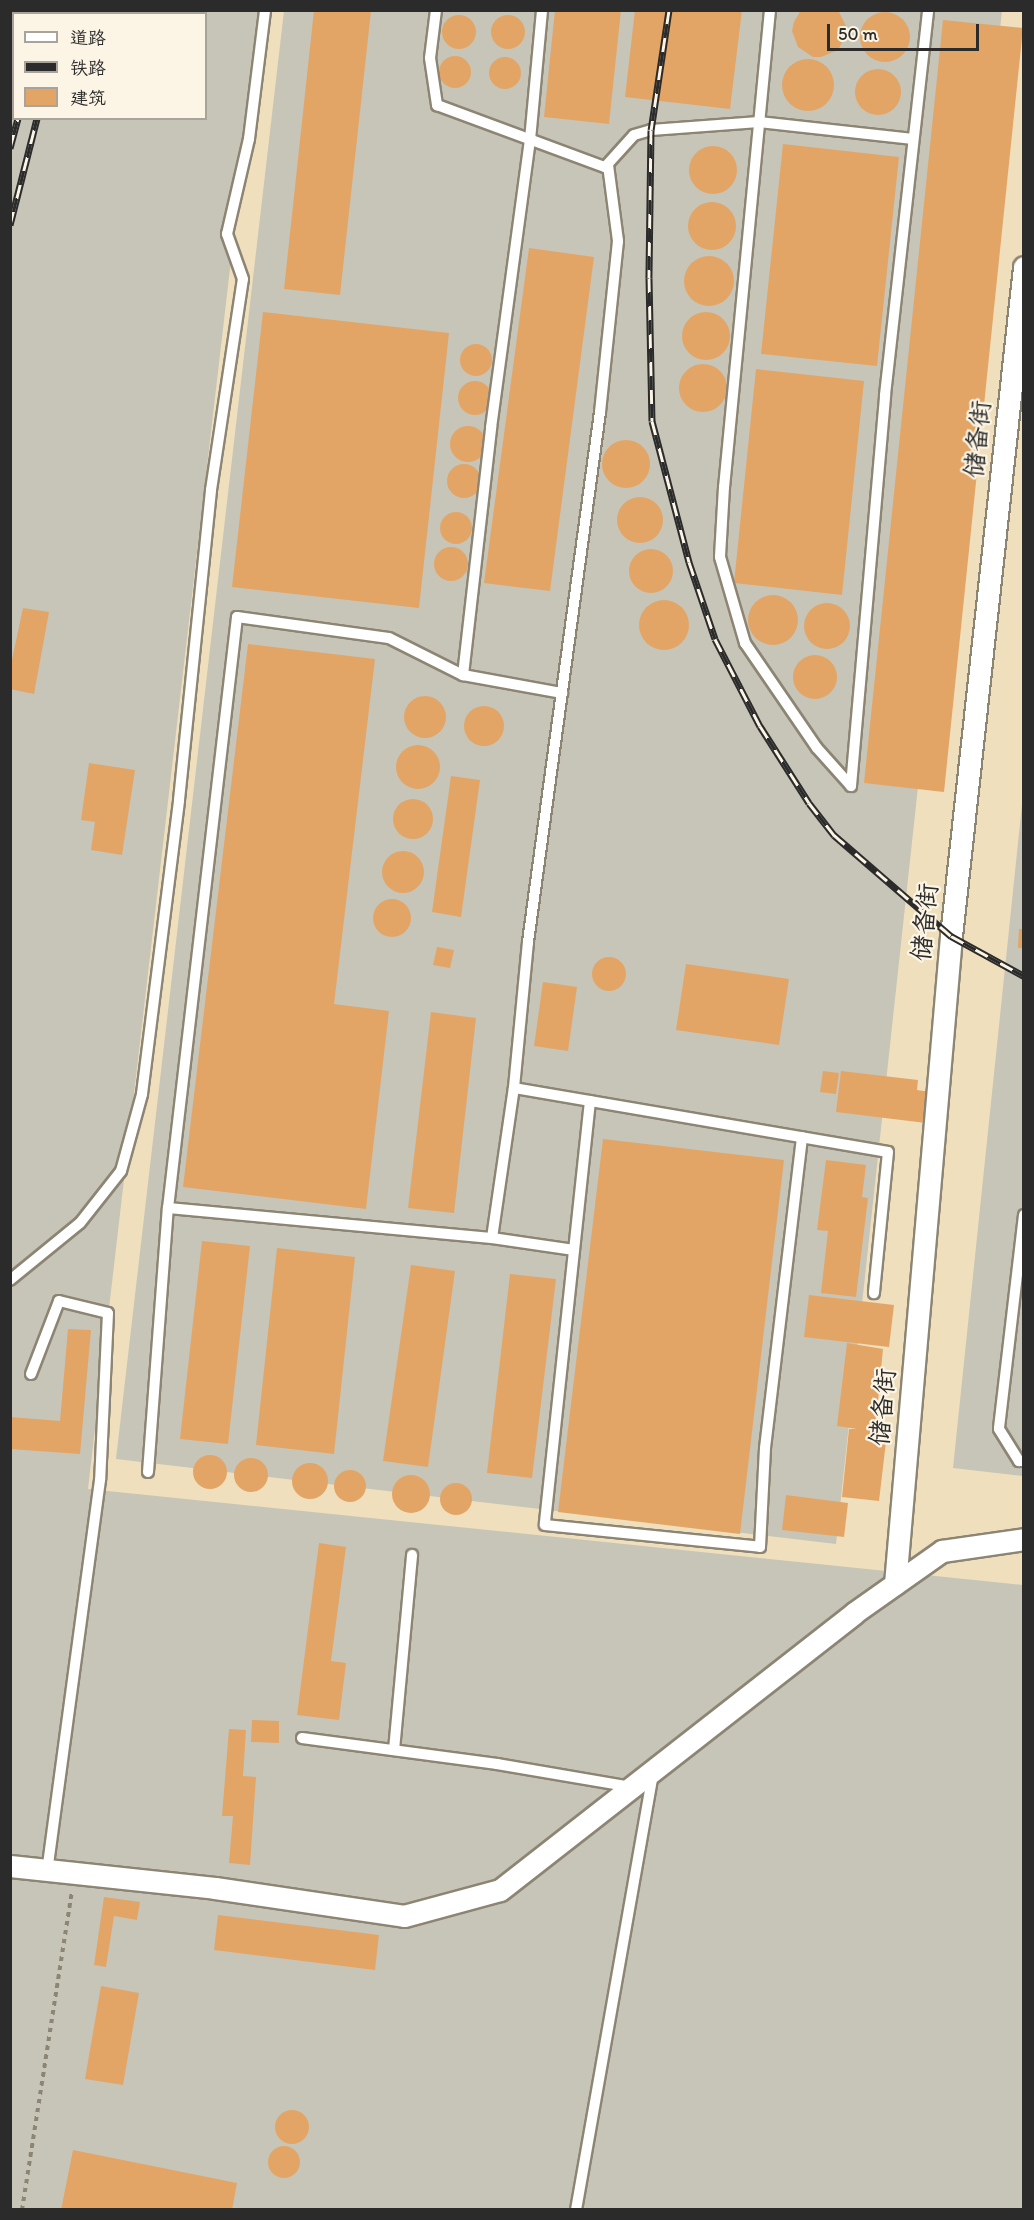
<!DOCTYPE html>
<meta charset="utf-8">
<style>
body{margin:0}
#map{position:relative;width:1034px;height:2220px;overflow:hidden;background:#efdfbd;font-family:Itim,"LXGW WenKai TC",sans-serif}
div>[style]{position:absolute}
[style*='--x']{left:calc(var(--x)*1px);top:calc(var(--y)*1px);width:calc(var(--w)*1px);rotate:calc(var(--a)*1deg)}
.industrial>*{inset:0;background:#c7c5b8}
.building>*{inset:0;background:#e3a566}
.round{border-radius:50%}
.path>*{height:4px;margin-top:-2px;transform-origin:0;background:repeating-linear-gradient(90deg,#8d8574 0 4.5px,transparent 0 9px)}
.roads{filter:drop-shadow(2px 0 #8d8574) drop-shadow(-2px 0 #8d8574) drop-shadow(0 2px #8d8574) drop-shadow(0 -2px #8d8574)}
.lane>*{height:10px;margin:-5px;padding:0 5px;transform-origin:5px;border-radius:5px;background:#fff}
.street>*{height:21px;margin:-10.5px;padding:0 10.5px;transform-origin:10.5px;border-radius:10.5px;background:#fff}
.rail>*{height:7px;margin-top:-3.5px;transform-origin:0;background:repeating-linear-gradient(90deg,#fcf5e5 0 14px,#2b2b2b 0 28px);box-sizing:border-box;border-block:2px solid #2b2b2b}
span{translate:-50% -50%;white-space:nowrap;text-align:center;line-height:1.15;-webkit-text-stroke:4.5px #fcf5e5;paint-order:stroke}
.street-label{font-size:26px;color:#2b2b2b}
.frame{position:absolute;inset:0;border:12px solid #2b2b2b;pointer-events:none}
.legend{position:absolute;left:12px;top:12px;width:195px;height:108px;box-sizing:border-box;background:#fcf5e5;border:2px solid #a8a49b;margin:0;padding:8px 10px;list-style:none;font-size:18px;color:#2b2b2b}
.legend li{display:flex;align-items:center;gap:12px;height:30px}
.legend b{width:30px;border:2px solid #a8a49b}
.scale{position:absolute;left:827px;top:24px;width:152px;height:27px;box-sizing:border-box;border:3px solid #2b2b2b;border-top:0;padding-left:8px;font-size:18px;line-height:21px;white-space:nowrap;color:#2b2b2b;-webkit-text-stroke:4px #fcf5e5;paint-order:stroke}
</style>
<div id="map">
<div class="industrial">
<i style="clip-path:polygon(evenodd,11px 11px,260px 11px,88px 1489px,1023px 1585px,1023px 2209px,11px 2210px,11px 11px,14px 14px,206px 14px,206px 118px,14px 118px,14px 14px)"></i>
<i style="clip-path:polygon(284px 11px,1002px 11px,836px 1544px,116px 1459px)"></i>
<i style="clip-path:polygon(1023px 795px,1023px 1476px,953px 1468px)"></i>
</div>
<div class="building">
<i style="clip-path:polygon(314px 10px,371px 11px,340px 295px,284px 289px)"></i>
<i style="clip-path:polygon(555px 10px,621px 10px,609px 124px,544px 117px)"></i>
<i style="clip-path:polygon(635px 10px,742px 10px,730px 109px,625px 97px)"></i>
<i style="clip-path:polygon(801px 10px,838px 10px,846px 26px,846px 35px,838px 50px,821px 57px,813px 57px,798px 47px,792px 31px,794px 22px)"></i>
<i class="round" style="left:860px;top:12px;width:50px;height:50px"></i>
<i class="round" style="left:442px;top:15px;width:34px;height:34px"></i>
<i class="round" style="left:491px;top:15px;width:34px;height:34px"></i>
<i style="clip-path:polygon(943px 20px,1023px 28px,944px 792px,864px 783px)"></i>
<i class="round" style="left:439px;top:56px;width:32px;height:32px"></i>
<i class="round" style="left:489px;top:57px;width:32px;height:32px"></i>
<i class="round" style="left:782px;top:59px;width:52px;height:52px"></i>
<i class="round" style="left:855px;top:69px;width:46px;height:46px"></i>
<i style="clip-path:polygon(783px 144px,899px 157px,877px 366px,761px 354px)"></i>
<i class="round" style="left:689px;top:146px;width:48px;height:48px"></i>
<i class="round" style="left:688px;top:202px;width:48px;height:48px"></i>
<i style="clip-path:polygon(529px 248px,594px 257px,550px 591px,484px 583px)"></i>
<i class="round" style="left:684px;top:256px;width:50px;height:50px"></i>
<i class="round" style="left:682px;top:312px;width:48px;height:48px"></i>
<i style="clip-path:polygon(263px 312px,449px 333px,419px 608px,232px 587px)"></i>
<i class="round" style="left:460px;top:344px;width:32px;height:32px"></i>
<i class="round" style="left:679px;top:364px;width:48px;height:48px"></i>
<i style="clip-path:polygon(756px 369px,864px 381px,842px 595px,734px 583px)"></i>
<i class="round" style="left:458px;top:381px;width:34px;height:34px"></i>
<i class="round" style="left:450px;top:426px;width:36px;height:36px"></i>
<i class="round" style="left:602px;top:440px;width:48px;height:48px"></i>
<i class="round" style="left:447px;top:464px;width:34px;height:34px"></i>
<i class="round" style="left:617px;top:497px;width:46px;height:46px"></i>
<i class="round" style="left:440px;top:512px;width:32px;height:32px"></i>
<i class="round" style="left:434px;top:547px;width:34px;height:34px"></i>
<i class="round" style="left:629px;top:549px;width:44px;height:44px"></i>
<i class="round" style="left:748px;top:595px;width:50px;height:50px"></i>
<i class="round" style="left:639px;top:600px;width:50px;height:50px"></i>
<i class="round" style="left:804px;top:603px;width:46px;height:46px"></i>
<i style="clip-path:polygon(23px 608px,49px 612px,34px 694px,10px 689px,10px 669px)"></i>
<i style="clip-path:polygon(248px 644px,375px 659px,334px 1004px,389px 1011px,366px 1209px,183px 1187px)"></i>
<i class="round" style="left:793px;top:655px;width:44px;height:44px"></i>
<i class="round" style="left:404px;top:696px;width:42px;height:42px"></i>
<i class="round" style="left:464px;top:706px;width:40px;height:40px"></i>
<i class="round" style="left:396px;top:745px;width:44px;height:44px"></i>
<i style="clip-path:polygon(89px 763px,135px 770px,122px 855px,91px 850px,95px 822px,81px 820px)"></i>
<i style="clip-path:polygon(451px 776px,480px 780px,461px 917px,432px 912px)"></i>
<i class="round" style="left:393px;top:799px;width:40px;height:40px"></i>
<i class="round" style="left:382px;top:851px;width:42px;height:42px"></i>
<i class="round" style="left:373px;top:899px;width:38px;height:38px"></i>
<i style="clip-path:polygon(1019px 929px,1024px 929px,1024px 948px,1018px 948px)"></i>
<i style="clip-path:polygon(437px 947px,454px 950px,450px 968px,433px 965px)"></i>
<i class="round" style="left:592px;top:957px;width:34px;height:34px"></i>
<i style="clip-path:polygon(686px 964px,789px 979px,779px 1045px,676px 1030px)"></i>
<i style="clip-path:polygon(543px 982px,577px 987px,568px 1051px,534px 1046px)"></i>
<i style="clip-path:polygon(431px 1012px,476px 1018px,454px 1213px,408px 1208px)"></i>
<i style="clip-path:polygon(823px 1071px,839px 1073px,836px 1094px,820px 1092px)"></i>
<i style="clip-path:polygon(841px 1071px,918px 1080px,917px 1090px,937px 1093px,934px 1124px,836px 1112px)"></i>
<i style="clip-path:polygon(603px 1139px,784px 1160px,740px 1534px,558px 1512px)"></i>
<i style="clip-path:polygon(826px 1160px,866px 1165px,862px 1197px,868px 1198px,856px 1297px,821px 1293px,828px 1231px,817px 1230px)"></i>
<i style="clip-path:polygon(202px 1241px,250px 1246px,228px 1444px,180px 1439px)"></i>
<i style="clip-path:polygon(277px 1248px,355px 1257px,334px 1454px,256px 1445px)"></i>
<i style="clip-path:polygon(411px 1265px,455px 1271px,428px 1467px,383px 1461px)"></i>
<i style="clip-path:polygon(510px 1274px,556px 1279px,532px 1478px,487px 1473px)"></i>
<i style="clip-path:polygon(809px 1295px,894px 1305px,889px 1347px,804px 1337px)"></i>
<i style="clip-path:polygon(68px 1329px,91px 1330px,80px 1454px,10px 1449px,10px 1417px,60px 1421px)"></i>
<i style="clip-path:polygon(847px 1343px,883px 1349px,875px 1432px,887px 1433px,879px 1501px,842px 1497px,849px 1429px,857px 1429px,837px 1426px)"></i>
<i class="round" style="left:193px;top:1455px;width:34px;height:34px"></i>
<i class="round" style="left:234px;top:1458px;width:34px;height:34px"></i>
<i class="round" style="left:292px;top:1463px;width:36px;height:36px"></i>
<i class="round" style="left:334px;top:1470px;width:32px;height:32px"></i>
<i class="round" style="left:392px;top:1475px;width:38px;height:38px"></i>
<i class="round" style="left:440px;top:1483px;width:32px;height:32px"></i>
<i style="clip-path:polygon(786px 1495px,848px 1503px,844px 1537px,782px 1530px)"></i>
<i style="clip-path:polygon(319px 1543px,346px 1547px,331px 1661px,346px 1663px,339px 1720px,297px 1715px)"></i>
<i style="clip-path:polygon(252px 1720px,279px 1721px,279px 1743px,251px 1742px)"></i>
<i style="clip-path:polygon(229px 1729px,246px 1730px,243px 1776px,256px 1777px,250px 1865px,229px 1863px,233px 1816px,222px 1816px)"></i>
<i style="clip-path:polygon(104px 1897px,140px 1902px,137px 1920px,114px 1916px,106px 1967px,94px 1965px)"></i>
<i style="clip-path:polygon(218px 1915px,379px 1935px,375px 1970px,214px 1950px)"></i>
<i style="clip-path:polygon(101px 1986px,139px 1993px,123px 2085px,85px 2079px)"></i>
<i class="round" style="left:275px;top:2110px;width:34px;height:34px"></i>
<i class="round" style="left:268px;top:2146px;width:32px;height:32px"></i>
<i style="clip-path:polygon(73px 2150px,237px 2183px,232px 2210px,61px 2210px)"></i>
</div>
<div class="path">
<i style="--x:22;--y:2210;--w:322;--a:-81.1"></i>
</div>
<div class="roads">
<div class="lane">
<i style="--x:436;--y:10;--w:48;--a:97.1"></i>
<i style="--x:430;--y:58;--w:48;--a:81.5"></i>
<i style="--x:437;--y:105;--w:179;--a:20.3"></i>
<i style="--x:605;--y:167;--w:43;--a:-47.8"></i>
<i style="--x:634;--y:135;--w:18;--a:-16"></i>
<i style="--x:651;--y:130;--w:108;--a:-4.2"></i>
<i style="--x:759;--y:122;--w:155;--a:6.3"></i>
<i style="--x:770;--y:10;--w:479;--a:95.5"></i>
<i style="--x:724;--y:487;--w:70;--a:93.3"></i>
<i style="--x:720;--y:557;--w:90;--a:73.8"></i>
<i style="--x:745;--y:643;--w:127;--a:55.6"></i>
<i style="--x:817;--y:748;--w:51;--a:48.2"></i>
<i style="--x:851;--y:786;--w:392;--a:-85"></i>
<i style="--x:885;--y:395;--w:387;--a:-83.6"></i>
<i style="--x:608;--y:165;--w:77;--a:82.5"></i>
<i style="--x:618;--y:241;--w:172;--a:96"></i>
<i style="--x:600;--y:412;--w:535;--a:97.74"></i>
<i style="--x:528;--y:942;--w:147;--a:95.5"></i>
<i style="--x:514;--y:1088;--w:379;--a:9.7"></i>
<i style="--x:888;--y:1152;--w:142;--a:95.7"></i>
<i style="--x:463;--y:675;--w:249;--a:-83.5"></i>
<i style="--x:491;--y:428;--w:291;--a:-82.3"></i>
<i style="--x:530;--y:140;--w:131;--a:-84.7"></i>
<i style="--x:590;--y:1101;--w:426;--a:96.1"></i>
<i style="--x:545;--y:1525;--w:216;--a:5.8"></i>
<i style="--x:760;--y:1547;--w:99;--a:-87.1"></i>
<i style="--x:765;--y:1448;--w:313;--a:-83.2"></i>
<i style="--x:168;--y:1208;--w:325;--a:5.3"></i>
<i style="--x:492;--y:1238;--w:152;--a:-81.7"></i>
<i style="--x:1024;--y:1215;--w:215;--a:96.7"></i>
<i style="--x:999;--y:1429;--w:38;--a:58"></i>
<i style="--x:1019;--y:1461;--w:5;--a:0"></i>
<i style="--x:492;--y:1238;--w:83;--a:8.3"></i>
<i style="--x:10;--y:1280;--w:90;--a:-39.2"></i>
<i style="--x:80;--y:1223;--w:66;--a:-51.7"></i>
<i style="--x:121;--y:1171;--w:80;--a:-74.7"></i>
<i style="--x:142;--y:1094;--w:296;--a:-82.8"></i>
<i style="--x:179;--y:800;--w:312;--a:-84.1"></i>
<i style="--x:211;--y:490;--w:213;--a:-81.4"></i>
<i style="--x:243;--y:279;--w:48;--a:-109.6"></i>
<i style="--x:227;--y:234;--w:98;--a:-77"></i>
<i style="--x:249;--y:139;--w:130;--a:-82.9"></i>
<i style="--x:31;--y:1374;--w:78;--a:-69"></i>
<i style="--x:59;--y:1301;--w:50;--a:13.8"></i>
<i style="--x:108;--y:1313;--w:167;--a:92.7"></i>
<i style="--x:100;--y:1480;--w:394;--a:97.7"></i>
<i style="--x:148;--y:1472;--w:265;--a:-85.7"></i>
<i style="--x:168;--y:1208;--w:595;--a:-83.34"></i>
<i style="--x:237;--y:617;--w:153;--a:7.9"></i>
<i style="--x:389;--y:638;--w:83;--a:26.6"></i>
<i style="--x:463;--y:675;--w:101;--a:10.3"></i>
<i style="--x:302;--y:1738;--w:197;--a:7.6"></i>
<i style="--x:497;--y:1764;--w:136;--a:9.7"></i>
<i style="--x:394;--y:1750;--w:196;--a:-84.7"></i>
<i style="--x:576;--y:2210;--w:444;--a:-80"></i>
</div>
<div class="street">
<i style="--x:895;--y:1584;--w:650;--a:-85.06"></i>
<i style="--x:951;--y:936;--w:673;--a:-83.77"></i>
<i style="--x:10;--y:1866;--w:206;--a:6.1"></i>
<i style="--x:215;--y:1888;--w:191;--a:8.4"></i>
<i style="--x:404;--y:1916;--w:99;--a:-15.2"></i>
<i style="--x:500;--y:1890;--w:449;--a:-38"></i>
<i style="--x:854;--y:1613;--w:108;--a:-35.2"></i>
<i style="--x:942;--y:1551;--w:83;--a:-8.3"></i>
</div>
</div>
<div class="rail">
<i style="--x:669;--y:10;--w:121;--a:98.5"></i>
<i style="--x:651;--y:130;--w:148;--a:90.8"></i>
<i style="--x:649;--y:278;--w:143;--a:88.8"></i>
<i style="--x:652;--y:421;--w:146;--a:75.3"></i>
<i style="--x:689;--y:562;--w:81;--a:71.3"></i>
<i style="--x:715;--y:639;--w:98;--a:62.7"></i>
<i style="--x:760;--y:726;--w:91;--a:57.5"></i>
<i style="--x:809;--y:803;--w:41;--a:52"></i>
<i style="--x:834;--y:835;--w:155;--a:40.8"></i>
<i style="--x:951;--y:936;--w:83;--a:28.7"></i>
<i style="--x:17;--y:14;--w:4;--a:-90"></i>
<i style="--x:44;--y:14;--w:4;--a:-76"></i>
<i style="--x:64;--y:14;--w:4;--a:-90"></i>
<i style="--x:10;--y:38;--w:13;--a:-72"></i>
<i style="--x:10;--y:148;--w:31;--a:-75"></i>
<i style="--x:10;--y:225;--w:110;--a:-75.8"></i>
</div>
<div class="street-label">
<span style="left:978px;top:439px;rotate:-84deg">储备街</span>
<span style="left:925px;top:922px;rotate:-84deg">储备街</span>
<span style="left:883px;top:1407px;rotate:-85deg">储备街</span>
</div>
<div class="frame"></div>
<ul class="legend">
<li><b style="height:8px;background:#fff"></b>道路</li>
<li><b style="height:8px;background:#2b2b2b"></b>铁路</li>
<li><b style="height:16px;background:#e3a566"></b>建筑</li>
</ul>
<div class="scale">50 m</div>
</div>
